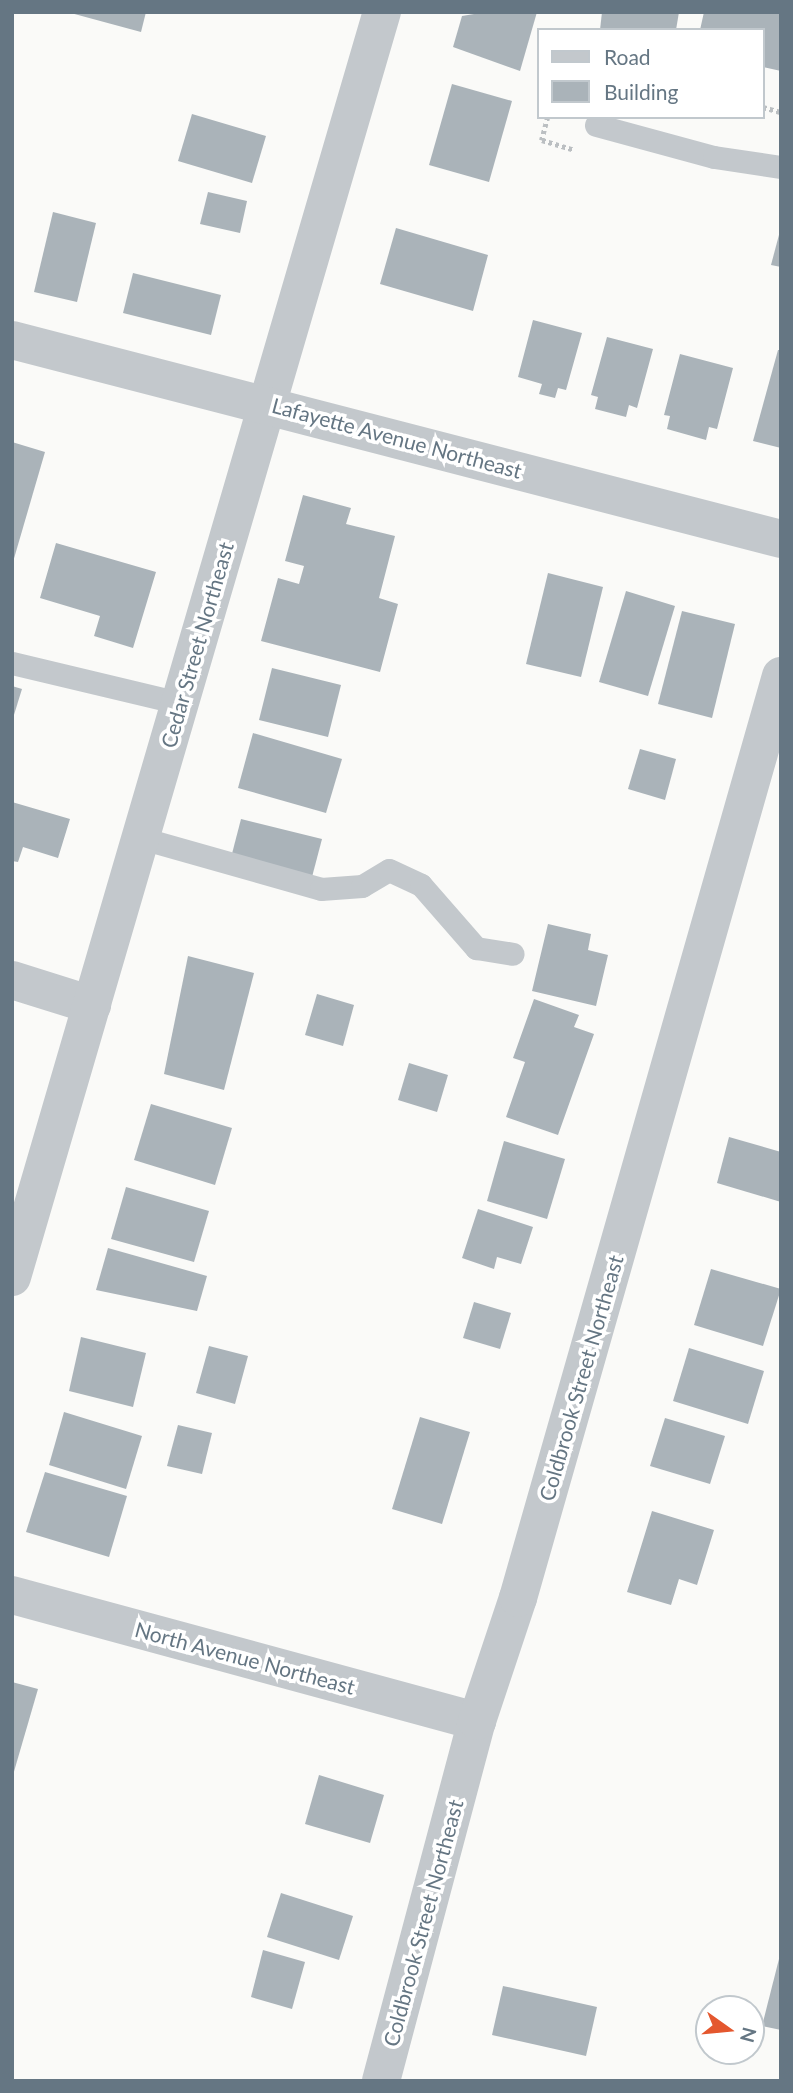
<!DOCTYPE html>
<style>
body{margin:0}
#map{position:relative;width:793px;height:2093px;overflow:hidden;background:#fafaf8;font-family:Lato,sans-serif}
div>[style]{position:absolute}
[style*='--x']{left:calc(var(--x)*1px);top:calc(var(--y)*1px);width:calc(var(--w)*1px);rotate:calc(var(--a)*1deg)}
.building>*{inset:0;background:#aab3b9}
.path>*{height:4.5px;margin-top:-2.25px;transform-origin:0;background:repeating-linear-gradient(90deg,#bbbfc2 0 3.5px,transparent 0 7px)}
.service>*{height:23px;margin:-11.5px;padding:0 11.5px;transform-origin:11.5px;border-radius:11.5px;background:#c3c8cc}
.minor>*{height:38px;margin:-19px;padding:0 19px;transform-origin:19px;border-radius:19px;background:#c3c8cc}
.tertiary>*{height:38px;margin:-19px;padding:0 19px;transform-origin:19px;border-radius:19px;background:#c3c8cc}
span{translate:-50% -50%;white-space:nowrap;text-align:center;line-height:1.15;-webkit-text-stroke:7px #fff;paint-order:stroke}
.street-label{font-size:21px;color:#657683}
.frame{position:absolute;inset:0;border:14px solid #657683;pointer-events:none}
.legend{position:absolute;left:537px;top:28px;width:228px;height:91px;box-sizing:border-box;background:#fff;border:2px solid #c1c8cd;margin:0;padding:9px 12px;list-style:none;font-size:21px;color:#657683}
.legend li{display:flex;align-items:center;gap:14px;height:35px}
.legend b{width:35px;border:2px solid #c1c8cd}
.north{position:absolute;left:695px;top:1995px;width:70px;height:70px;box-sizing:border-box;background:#fff;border:2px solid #c1c8cd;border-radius:50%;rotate:105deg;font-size:19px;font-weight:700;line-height:28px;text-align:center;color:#657683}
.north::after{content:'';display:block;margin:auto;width:24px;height:32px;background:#e4572e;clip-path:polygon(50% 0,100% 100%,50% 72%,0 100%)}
</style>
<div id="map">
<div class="building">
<i style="clip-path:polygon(67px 12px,146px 12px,141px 32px)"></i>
<i style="clip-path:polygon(486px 12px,537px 12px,520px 71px,453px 47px,462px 16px)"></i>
<i style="clip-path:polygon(602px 12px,679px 12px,676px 30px,600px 30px)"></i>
<i style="clip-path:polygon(704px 12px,781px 12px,781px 71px,763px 67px,763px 30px,700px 30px)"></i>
<i style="clip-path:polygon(452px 84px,512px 101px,489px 182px,429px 165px)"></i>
<i style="clip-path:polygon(192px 114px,266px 136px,252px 183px,178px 161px)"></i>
<i style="clip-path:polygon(208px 192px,247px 201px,240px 233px,200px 224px)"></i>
<i style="clip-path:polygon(53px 212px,96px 223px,77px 302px,34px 292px)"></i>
<i style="clip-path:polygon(396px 228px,488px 255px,473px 311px,380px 284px)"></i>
<i style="clip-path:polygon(780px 231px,781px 231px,781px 267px,771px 265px)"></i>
<i style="clip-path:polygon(133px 273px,221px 295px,211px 335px,123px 313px)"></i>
<i style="clip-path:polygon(533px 320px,582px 333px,566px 390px,558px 388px,555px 398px,539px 394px,542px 384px,518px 377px)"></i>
<i style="clip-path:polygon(607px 337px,653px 349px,637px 408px,629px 405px,626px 417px,595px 409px,598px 397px,591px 395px)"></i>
<i style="clip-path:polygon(778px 350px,781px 350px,781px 448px,753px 441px)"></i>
<i style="clip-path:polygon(680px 354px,733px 368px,717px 429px,709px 427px,706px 440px,667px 429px,670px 416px,664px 415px)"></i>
<i style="clip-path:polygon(12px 442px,45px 452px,13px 562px,12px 562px)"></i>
<i style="clip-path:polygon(303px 495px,351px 508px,346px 524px,395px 536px,379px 598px,398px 604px,380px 672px,261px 641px,278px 578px,299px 584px,304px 566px,285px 561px)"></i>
<i style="clip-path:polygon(56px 543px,156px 572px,133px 648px,94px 636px,100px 616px,40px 598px)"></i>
<i style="clip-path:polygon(548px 573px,603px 587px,581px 677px,526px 664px)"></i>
<i style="clip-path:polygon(626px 591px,675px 606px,648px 696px,599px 682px)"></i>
<i style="clip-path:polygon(682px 611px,735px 624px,712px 718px,658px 704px)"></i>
<i style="clip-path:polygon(272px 668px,341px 685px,328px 737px,259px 720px)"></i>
<i style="clip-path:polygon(12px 686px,22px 689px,13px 718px,12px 718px)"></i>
<i style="clip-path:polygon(253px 733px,342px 759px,326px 813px,238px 788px)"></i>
<i style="clip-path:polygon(640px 749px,676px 759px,665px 800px,628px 789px)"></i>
<i style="clip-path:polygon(12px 802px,70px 819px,58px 858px,23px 847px,18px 862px,12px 861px)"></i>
<i style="clip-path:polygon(241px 819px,322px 839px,312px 877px,227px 873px)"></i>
<i style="clip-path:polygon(548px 924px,591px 934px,588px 950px,608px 955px,596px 1006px,532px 991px)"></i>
<i style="clip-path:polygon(188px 956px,254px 973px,224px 1090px,164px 1074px)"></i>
<i style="clip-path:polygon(317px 994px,354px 1005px,343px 1046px,305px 1035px)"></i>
<i style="clip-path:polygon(534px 999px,579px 1015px,574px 1027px,594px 1034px,558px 1135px,506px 1117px,525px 1062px,513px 1058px)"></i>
<i style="clip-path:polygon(409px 1063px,448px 1075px,437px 1112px,398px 1100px)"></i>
<i style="clip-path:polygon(151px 1104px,232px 1128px,215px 1185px,134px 1160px)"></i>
<i style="clip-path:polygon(729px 1137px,781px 1152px,781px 1202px,717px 1183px)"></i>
<i style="clip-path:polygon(504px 1141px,565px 1159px,547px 1219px,487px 1201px)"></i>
<i style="clip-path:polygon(126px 1187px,209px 1211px,194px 1262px,111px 1239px)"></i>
<i style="clip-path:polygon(478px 1209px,533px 1227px,521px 1264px,497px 1257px,494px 1269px,462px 1258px)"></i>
<i style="clip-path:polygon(108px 1248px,207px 1276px,197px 1311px,96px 1290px)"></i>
<i style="clip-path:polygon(711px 1269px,781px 1289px,763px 1346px,694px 1325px)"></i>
<i style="clip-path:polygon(474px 1302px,511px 1313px,500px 1349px,463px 1338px)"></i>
<i style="clip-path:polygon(81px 1337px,146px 1353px,133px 1407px,69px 1391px)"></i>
<i style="clip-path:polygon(209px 1346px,248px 1356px,235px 1404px,196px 1393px)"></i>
<i style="clip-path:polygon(689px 1348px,764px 1371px,748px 1424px,673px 1401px)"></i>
<i style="clip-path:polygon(64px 1412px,142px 1436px,126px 1489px,49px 1465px)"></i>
<i style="clip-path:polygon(420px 1417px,470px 1432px,442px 1524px,392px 1509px)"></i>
<i style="clip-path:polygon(665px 1418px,725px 1436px,710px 1484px,650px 1466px)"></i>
<i style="clip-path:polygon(178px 1425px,212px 1433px,202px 1474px,167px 1466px)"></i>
<i style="clip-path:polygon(45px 1472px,127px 1496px,109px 1557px,26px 1532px)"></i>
<i style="clip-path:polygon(652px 1511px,714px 1530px,697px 1585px,679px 1579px,671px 1605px,627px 1592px)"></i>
<i style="clip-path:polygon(12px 1682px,38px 1689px,13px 1775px,12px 1775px)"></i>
<i style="clip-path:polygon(319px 1775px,384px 1795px,370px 1843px,305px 1824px)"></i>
<i style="clip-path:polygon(281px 1893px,353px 1916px,339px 1960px,267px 1937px)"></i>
<i style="clip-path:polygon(263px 1950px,305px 1962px,292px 2009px,251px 1997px)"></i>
<i style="clip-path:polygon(780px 1955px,781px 1955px,781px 2030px,762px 2026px)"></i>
<i style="clip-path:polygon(503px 1986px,597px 2007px,586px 2056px,492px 2035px)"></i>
</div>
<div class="path">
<i style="--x:763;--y:107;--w:19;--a:16"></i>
<i style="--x:548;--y:117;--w:24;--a:105"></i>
<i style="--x:542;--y:140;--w:34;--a:17"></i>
</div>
<div class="service">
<i style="--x:596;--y:125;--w:122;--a:15.2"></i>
<i style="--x:714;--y:157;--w:68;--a:8.5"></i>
<i style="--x:12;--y:663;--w:173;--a:13.4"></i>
<i style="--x:141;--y:838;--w:187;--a:15.8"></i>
<i style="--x:321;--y:889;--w:41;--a:-4.2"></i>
<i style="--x:362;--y:886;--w:31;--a:-31"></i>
<i style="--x:389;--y:870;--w:35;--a:25"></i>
<i style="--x:421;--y:885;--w:84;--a:48.9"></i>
<i style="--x:476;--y:948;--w:37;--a:9"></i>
</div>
<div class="minor">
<i style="--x:12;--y:980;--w:84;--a:17.4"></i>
<i style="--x:12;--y:1277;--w:1318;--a:-73.7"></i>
<i style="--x:12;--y:1595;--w:482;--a:15.2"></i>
<i style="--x:381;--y:2081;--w:373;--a:-75.1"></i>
<i style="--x:477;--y:1721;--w:130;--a:-71.6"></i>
<i style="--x:518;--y:1598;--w:959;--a:-74.08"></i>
</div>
<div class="tertiary">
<i style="--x:12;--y:340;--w:794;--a:14.51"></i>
</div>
<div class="street-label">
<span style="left:397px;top:438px;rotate:15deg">Lafayette Avenue Northeast</span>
<span style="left:197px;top:645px;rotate:-74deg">Cedar Street Northeast</span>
<span style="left:581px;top:1378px;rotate:-74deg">Coldbrook Street Northeast</span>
<span style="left:245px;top:1658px;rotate:15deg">North Avenue Northeast</span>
<span style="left:423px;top:1923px;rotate:-75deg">Coldbrook Street Northeast</span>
</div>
<div class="frame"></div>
<ul class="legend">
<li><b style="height:9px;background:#c3c8cc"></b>Road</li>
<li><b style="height:19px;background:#aab3b9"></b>Building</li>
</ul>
<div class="north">N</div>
</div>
